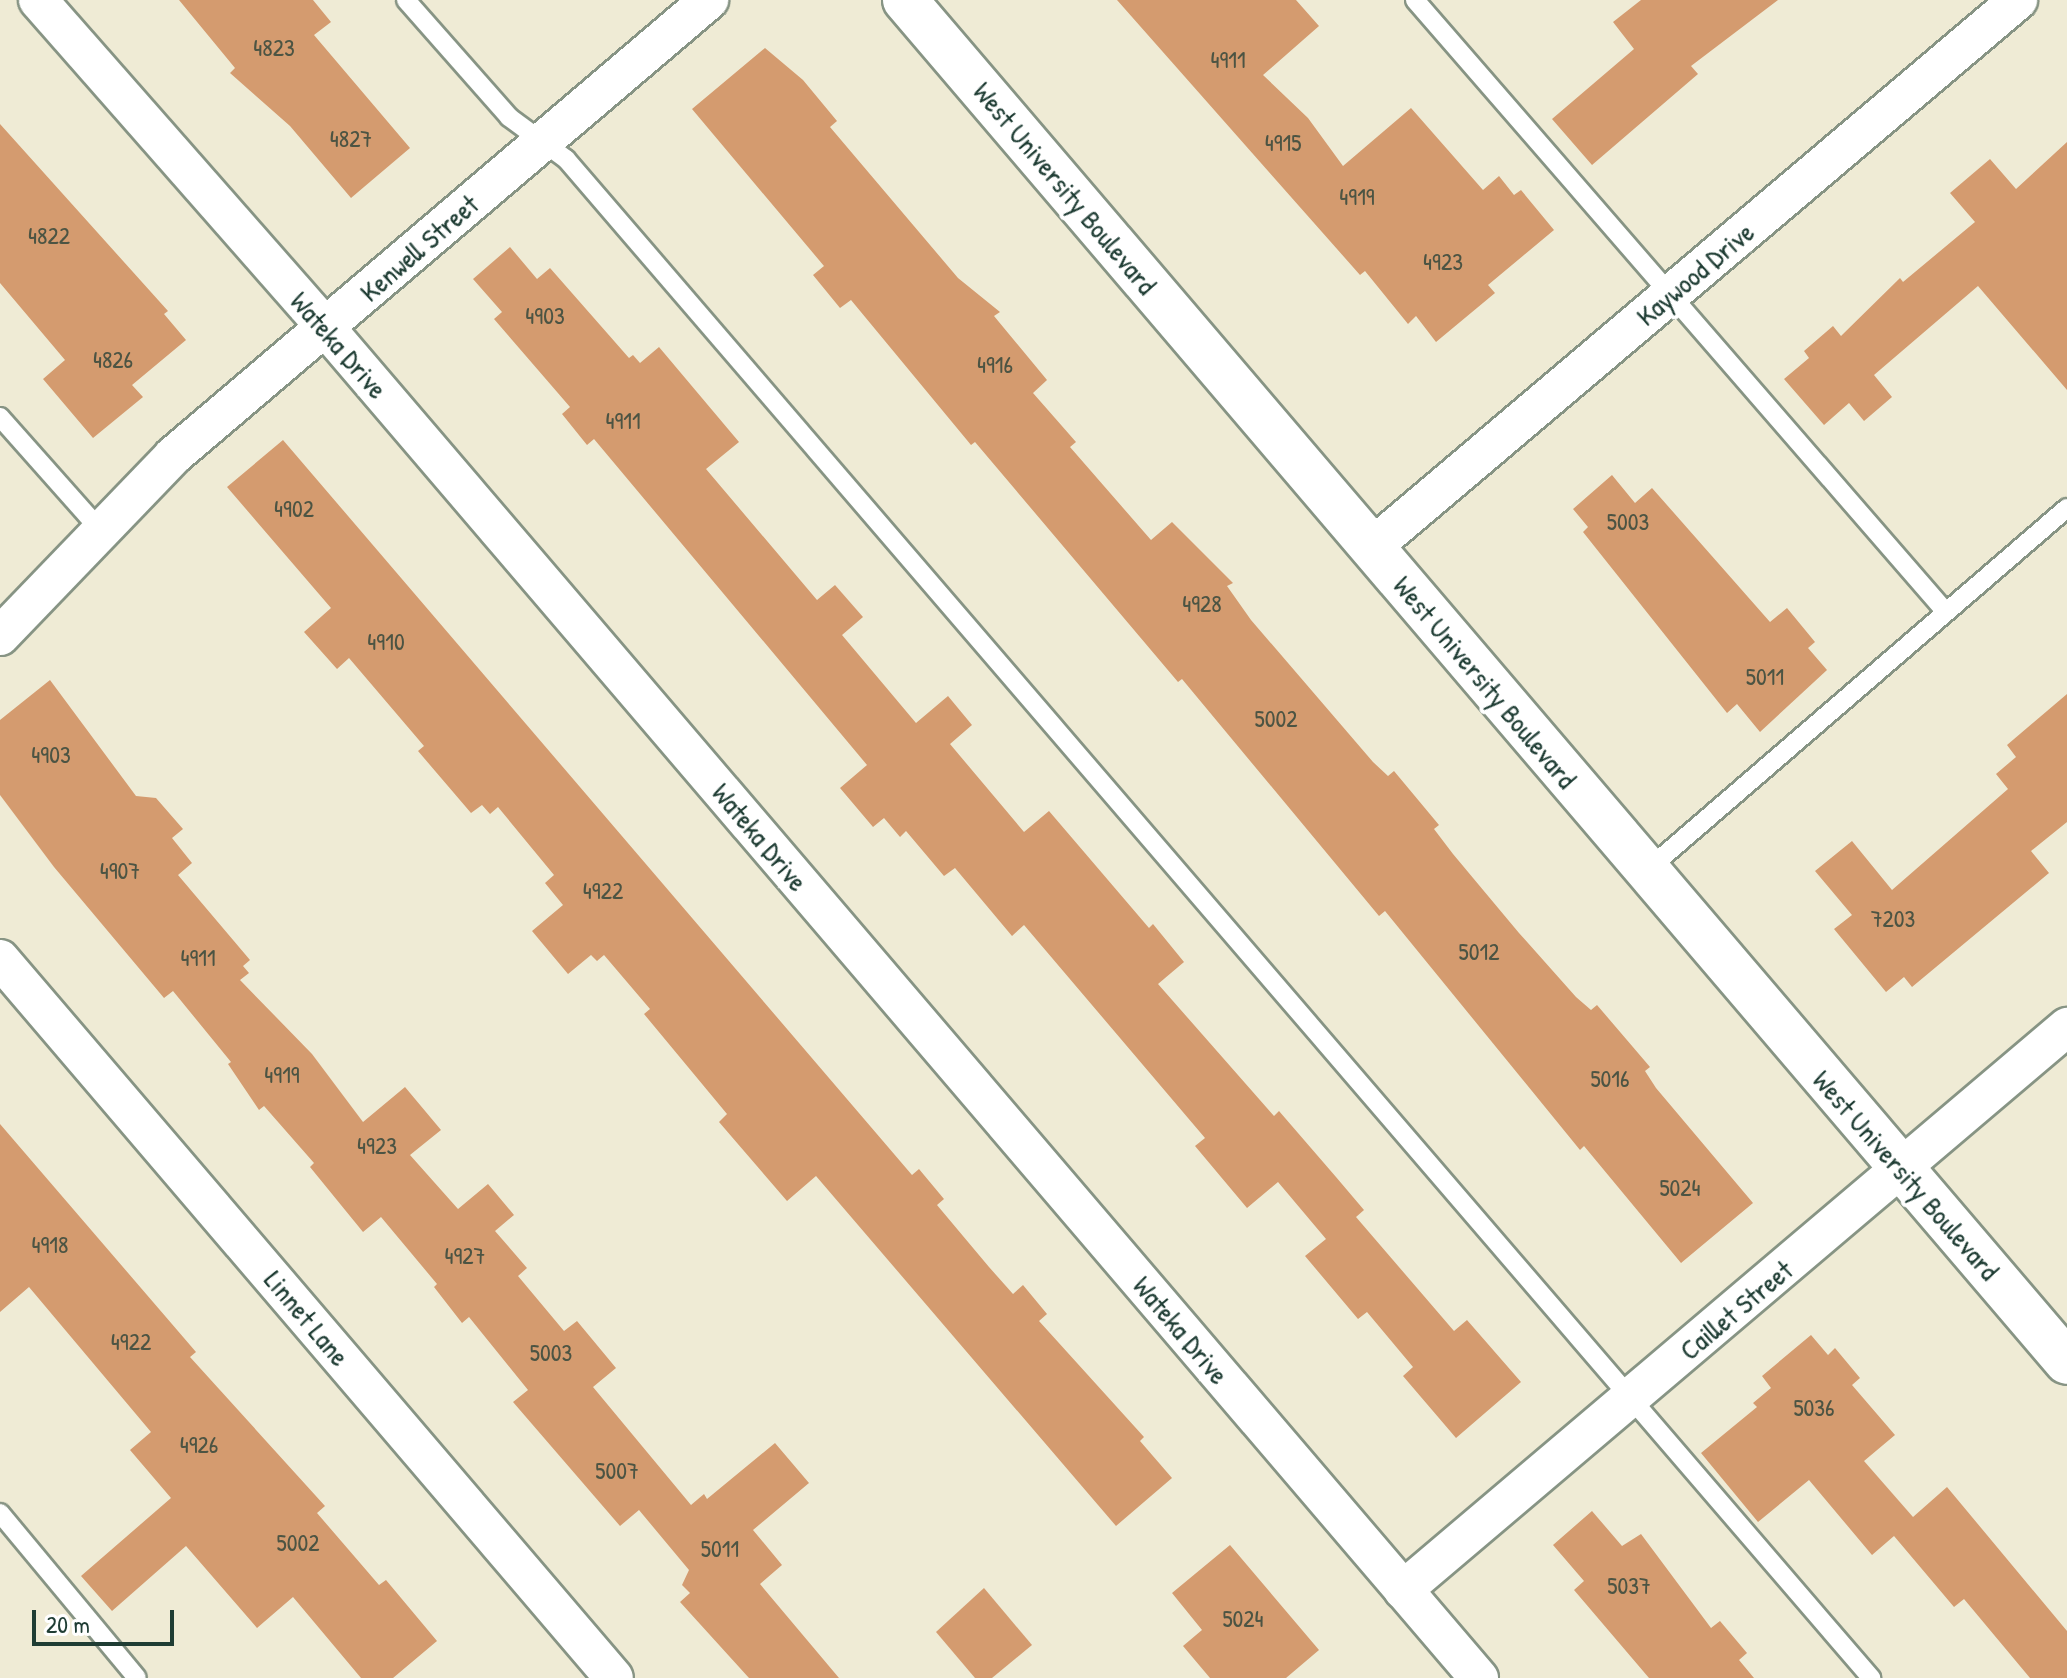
<!DOCTYPE html>
<style>
body{margin:0}
#map{position:relative;width:2067px;height:1678px;overflow:hidden;background:#efebd5;font-family:"Patrick Hand",sans-serif}
div>[style]{position:absolute}
[style*='--x']{left:calc(var(--x)*1px);top:calc(var(--y)*1px);width:calc(var(--w)*1px);rotate:calc(var(--a)*1deg)}
.building>*{inset:0;background:#d49b6f}
.roads{filter:drop-shadow(2px 0 #879484) drop-shadow(-2px 0 #879484) drop-shadow(0 2px #879484) drop-shadow(0 -2px #879484)}
.service>*{height:18px;margin:-9px;padding:0 9px;transform-origin:9px;border-radius:9px;background:#fff}
.minor>*{height:38px;margin:-19px;padding:0 19px;transform-origin:19px;border-radius:19px;background:#fff}
.tertiary>*{height:44px;margin:-22px;padding:0 22px;transform-origin:22px;border-radius:22px;background:#fff}
span{translate:-50% -50%;white-space:nowrap;text-align:center;line-height:1.15;-webkit-text-stroke:8px #fff;paint-order:stroke}
.number-label{font-size:24px;color:#4c5443}
.number-label span{-webkit-text-stroke-width:0}
.street-label{font-size:28px;color:#1f3d34}
.scale{position:absolute;left:32px;top:1610px;width:142px;height:36px;box-sizing:border-box;border:4px solid #1f3d34;border-top:0;padding-left:10px;font-size:24px;line-height:28px;white-space:nowrap;color:#1f3d34;-webkit-text-stroke:6px #fff;paint-order:stroke}
</style>
<div id="map">
<div class="building">
<i style="clip-path:polygon(179px 0,313px 0,331px 22px,314px 35px,410px 148px,351px 198px,290px 126px,230px 73px,235px 68px)"></i>
<i style="clip-path:polygon(1117px 0,1296px 0,1319px 26px,1263px 75px,1308px 118px,1343px 166px,1411px 108px,1483px 190px,1499px 176px,1514px 195px,1521px 190px,1554px 230px,1488px 285px,1495px 293px,1436px 342px,1416px 316px,1408px 324px,1365px 271px,1360px 275px)"></i>
<i style="clip-path:polygon(1641px 0,1778px 0,1691px 66px,1698px 74px,1592px 165px,1552px 119px,1634px 49px,1613px 22px)"></i>
<i style="clip-path:polygon(765px 48px,803px 80px,837px 121px,830px 127px,958px 278px,1000px 312px,994px 316px,1047px 380px,1033px 393px,1076px 442px,1070px 447px,1151px 540px,1172px 522px,1233px 583px,1227px 586px,1251px 620px,1373px 762px,1388px 776px,1394px 771px,1439px 825px,1434px 829px,1453px 854px,1519px 933px,1576px 997px,1591px 1010px,1597px 1005px,1650px 1067px,1645px 1071px,1656px 1088px,1753px 1203px,1681px 1263px,1584px 1146px,1580px 1150px,1385px 911px,1379px 916px,1182px 679px,1178px 682px,975px 442px,971px 445px,851px 300px,840px 308px,813px 275px,824px 266px,692px 109px)"></i>
<i style="clip-path:polygon(0 124px,168px 311px,164px 314px,186px 340px,132px 385px,143px 397px,93px 438px,43px 379px,65px 360px,0 283px)"></i>
<i style="clip-path:polygon(2067px 142px,2067px 390px,1978px 286px,1874px 375px,1892px 397px,1864px 421px,1849px 403px,1824px 425px,1784px 379px,1809px 358px,1804px 351px,1833px 326px,1841px 336px,1900px 278px,1903px 282px,1975px 222px,1950px 193px,1990px 159px,2016px 189px)"></i>
<i style="clip-path:polygon(510px 247px,537px 279px,550px 268px,629px 358px,633px 355px,640px 363px,659px 347px,739px 442px,706px 469px,817px 600px,835px 585px,863px 617px,842px 635px,916px 723px,948px 696px,972px 725px,950px 744px,1024px 832px,1049px 811px,1149px 928px,1153px 924px,1184px 962px,1158px 984px,1274px 1116px,1279px 1111px,1336px 1177px,1364px 1210px,1356px 1217px,1454px 1331px,1467px 1320px,1521px 1382px,1456px 1438px,1403px 1376px,1413px 1367px,1367px 1312px,1358px 1319px,1305px 1256px,1326px 1239px,1278px 1182px,1247px 1208px,1195px 1146px,1205px 1138px,1024px 925px,1012px 936px,955px 868px,944px 876px,906px 831px,900px 837px,884px 818px,873px 827px,840px 788px,867px 765px,594px 439px,587px 445px,562px 414px,570px 407px,494px 319px,502px 312px,473px 279px)"></i>
<i style="clip-path:polygon(283px 440px,912px 1175px,919px 1169px,944px 1199px,937px 1205px,989px 1267px,1013px 1294px,1023px 1285px,1047px 1314px,1039px 1321px,1144px 1437px,1140px 1441px,1172px 1478px,1116px 1526px,816px 1176px,787px 1201px,719px 1122px,727px 1114px,644px 1014px,650px 1009px,604px 955px,597px 961px,591px 955px,568px 974px,532px 931px,563px 905px,545px 883px,554px 875px,498px 807px,490px 814px,482px 805px,471px 813px,418px 751px,424px 746px,349px 658px,337px 669px,304px 632px,331px 608px,227px 487px)"></i>
<i style="clip-path:polygon(1612px 475px,1635px 503px,1652px 488px,1770px 622px,1787px 608px,1815px 642px,1808px 648px,1827px 670px,1760px 732px,1737px 704px,1727px 713px,1583px 532px,1588px 527px,1573px 509px)"></i>
<i style="clip-path:polygon(50px 680px,136px 796px,156px 798px,183px 829px,172px 838px,192px 863px,178px 875px,250px 960px,243px 966px,249px 973px,240px 980px,312px 1054px,363px 1122px,405px 1087px,441px 1130px,410px 1155px,458px 1209px,488px 1184px,514px 1215px,495px 1231px,527px 1268px,518px 1276px,564px 1331px,577px 1321px,616px 1368px,593px 1387px,691px 1505px,704px 1494px,707px 1499px,775px 1443px,809px 1483px,753px 1530px,782px 1565px,760px 1584px,839px 1678px,749px 1678px,680px 1602px,690px 1593px,682px 1585px,689px 1570px,639px 1510px,620px 1526px,513px 1402px,528px 1390px,469px 1317px,462px 1323px,434px 1287px,437px 1284px,381px 1217px,363px 1232px,310px 1167px,314px 1163px,264px 1106px,259px 1110px,228px 1064px,231px 1062px,173px 991px,164px 998px,54px 867px,0 795px,0 720px)"></i>
<i style="clip-path:polygon(2067px 694px,2067px 822px,2031px 851px,2049px 873px,1912px 987px,1904px 977px,1886px 992px,1834px 929px,1852px 915px,1815px 871px,1852px 841px,1892px 890px,2008px 789px,1996px 774px,2016px 757px,2007px 745px)"></i>
<i style="clip-path:polygon(0 1124px,196px 1352px,190px 1357px,325px 1506px,317px 1513px,379px 1585px,386px 1580px,437px 1641px,393px 1678px,361px 1678px,293px 1597px,257px 1628px,186px 1546px,112px 1611px,81px 1576px,171px 1498px,130px 1450px,151px 1432px,29px 1287px,0 1312px)"></i>
<i style="clip-path:polygon(1811px 1335px,1828px 1355px,1835px 1348px,1860px 1378px,1852px 1385px,1895px 1435px,1864px 1461px,1913px 1517px,1947px 1487px,2067px 1631px,2067px 1678px,2030px 1678px,1964px 1599px,1954px 1607px,1894px 1536px,1872px 1555px,1809px 1480px,1758px 1522px,1701px 1453px,1757px 1407px,1753px 1403px,1771px 1388px,1762px 1376px)"></i>
<i style="clip-path:polygon(1592px 1511px,1622px 1546px,1641px 1534px,1711px 1628px,1720px 1621px,1747px 1653px,1739px 1660px,1754px 1678px,1649px 1678px,1574px 1590px,1584px 1581px,1553px 1545px)"></i>
<i style="clip-path:polygon(1230px 1545px,1319px 1650px,1286px 1678px,1210px 1678px,1183px 1646px,1202px 1630px,1172px 1593px)"></i>
<i style="clip-path:polygon(984px 1588px,1032px 1645px,992px 1678px,975px 1678px,936px 1632px)"></i>
</div>
<div class="roads">
<div class="service">
<i style="--x:406;--y:0;--w:156;--a:48.6"></i>
<i style="--x:509;--y:117;--w:71;--a:36.4"></i>
<i style="--x:566;--y:159;--w:2003;--a:49.33"></i>
<i style="--x:1415;--y:0;--w:809;--a:49.06"></i>
<i style="--x:0;--y:417;--w:155;--a:48.4"></i>
<i style="--x:1646;--y:871;--w:556;--a:-40.77"></i>
<i style="--x:0;--y:1513;--w:214;--a:50.3"></i>
</div>
<div class="minor">
<i style="--x:38;--y:0;--w:435;--a:48.7"></i>
<i style="--x:325;--y:327;--w:1777;--a:49.5"></i>
<i style="--x:1371;--y:548;--w:848;--a:-40.26"></i>
<i style="--x:0;--y:636;--w:250;--a:-46.1"></i>
<i style="--x:173;--y:456;--w:704;--a:-40.39"></i>
<i style="--x:0;--y:959;--w:945;--a:49.5"></i>
<i style="--x:1403;--y:1590;--w:871;--a:-40.29"></i>
</div>
<div class="tertiary">
<i style="--x:905;--y:0;--w:1790;--a:49.53"></i>
</div>
</div>
<div class="number-label">
<span style="left:274px;top:48px">4823</span>
<span style="left:1228px;top:60px">4911</span>
<span style="left:351px;top:139px">4827</span>
<span style="left:1283px;top:143px">4915</span>
<span style="left:1357px;top:197px">4919</span>
<span style="left:49px;top:236px">4822</span>
<span style="left:1443px;top:262px">4923</span>
<span style="left:545px;top:316px">4903</span>
<span style="left:113px;top:360px">4826</span>
<span style="left:995px;top:365px">4916</span>
<span style="left:623px;top:421px">4911</span>
<span style="left:294px;top:509px">4902</span>
<span style="left:1628px;top:522px">5003</span>
<span style="left:1202px;top:604px">4928</span>
<span style="left:386px;top:642px">4910</span>
<span style="left:1765px;top:677px">5011</span>
<span style="left:1276px;top:719px">5002</span>
<span style="left:51px;top:755px">4903</span>
<span style="left:120px;top:871px">4907</span>
<span style="left:603px;top:891px">4922</span>
<span style="left:1893px;top:919px">7203</span>
<span style="left:1479px;top:952px">5012</span>
<span style="left:198px;top:958px">4911</span>
<span style="left:282px;top:1075px">4919</span>
<span style="left:1610px;top:1079px">5016</span>
<span style="left:377px;top:1146px">4923</span>
<span style="left:1680px;top:1188px">5024</span>
<span style="left:50px;top:1245px">4918</span>
<span style="left:465px;top:1256px">4927</span>
<span style="left:131px;top:1342px">4922</span>
<span style="left:551px;top:1353px">5003</span>
<span style="left:1814px;top:1408px">5036</span>
<span style="left:199px;top:1445px">4926</span>
<span style="left:617px;top:1471px">5007</span>
<span style="left:298px;top:1543px">5002</span>
<span style="left:720px;top:1549px">5011</span>
<span style="left:1629px;top:1586px">5037</span>
<span style="left:1243px;top:1619px">5024</span>
</div>
<div class="street-label">
<span style="left:1065px;top:188px;rotate:50deg">West University Boulevard</span>
<span style="left:419px;top:248px;rotate:-41deg">Kenwell Street</span>
<span style="left:1695px;top:274px;rotate:-40deg">Kaywood Drive</span>
<span style="left:339px;top:345px;rotate:49deg">Wateka Drive</span>
<span style="left:1485px;top:682px;rotate:50deg">West University Boulevard</span>
<span style="left:760px;top:837px;rotate:50deg">Wateka Drive</span>
<span style="left:1906px;top:1175px;rotate:49deg">West University Boulevard</span>
<span style="left:1736px;top:1310px;rotate:-40deg">Caillet Street</span>
<span style="left:307px;top:1318px;rotate:50deg">Linnet Lane</span>
<span style="left:1181px;top:1330px;rotate:50deg">Wateka Drive</span>
</div>
<div class="scale">20 m</div>
</div>
